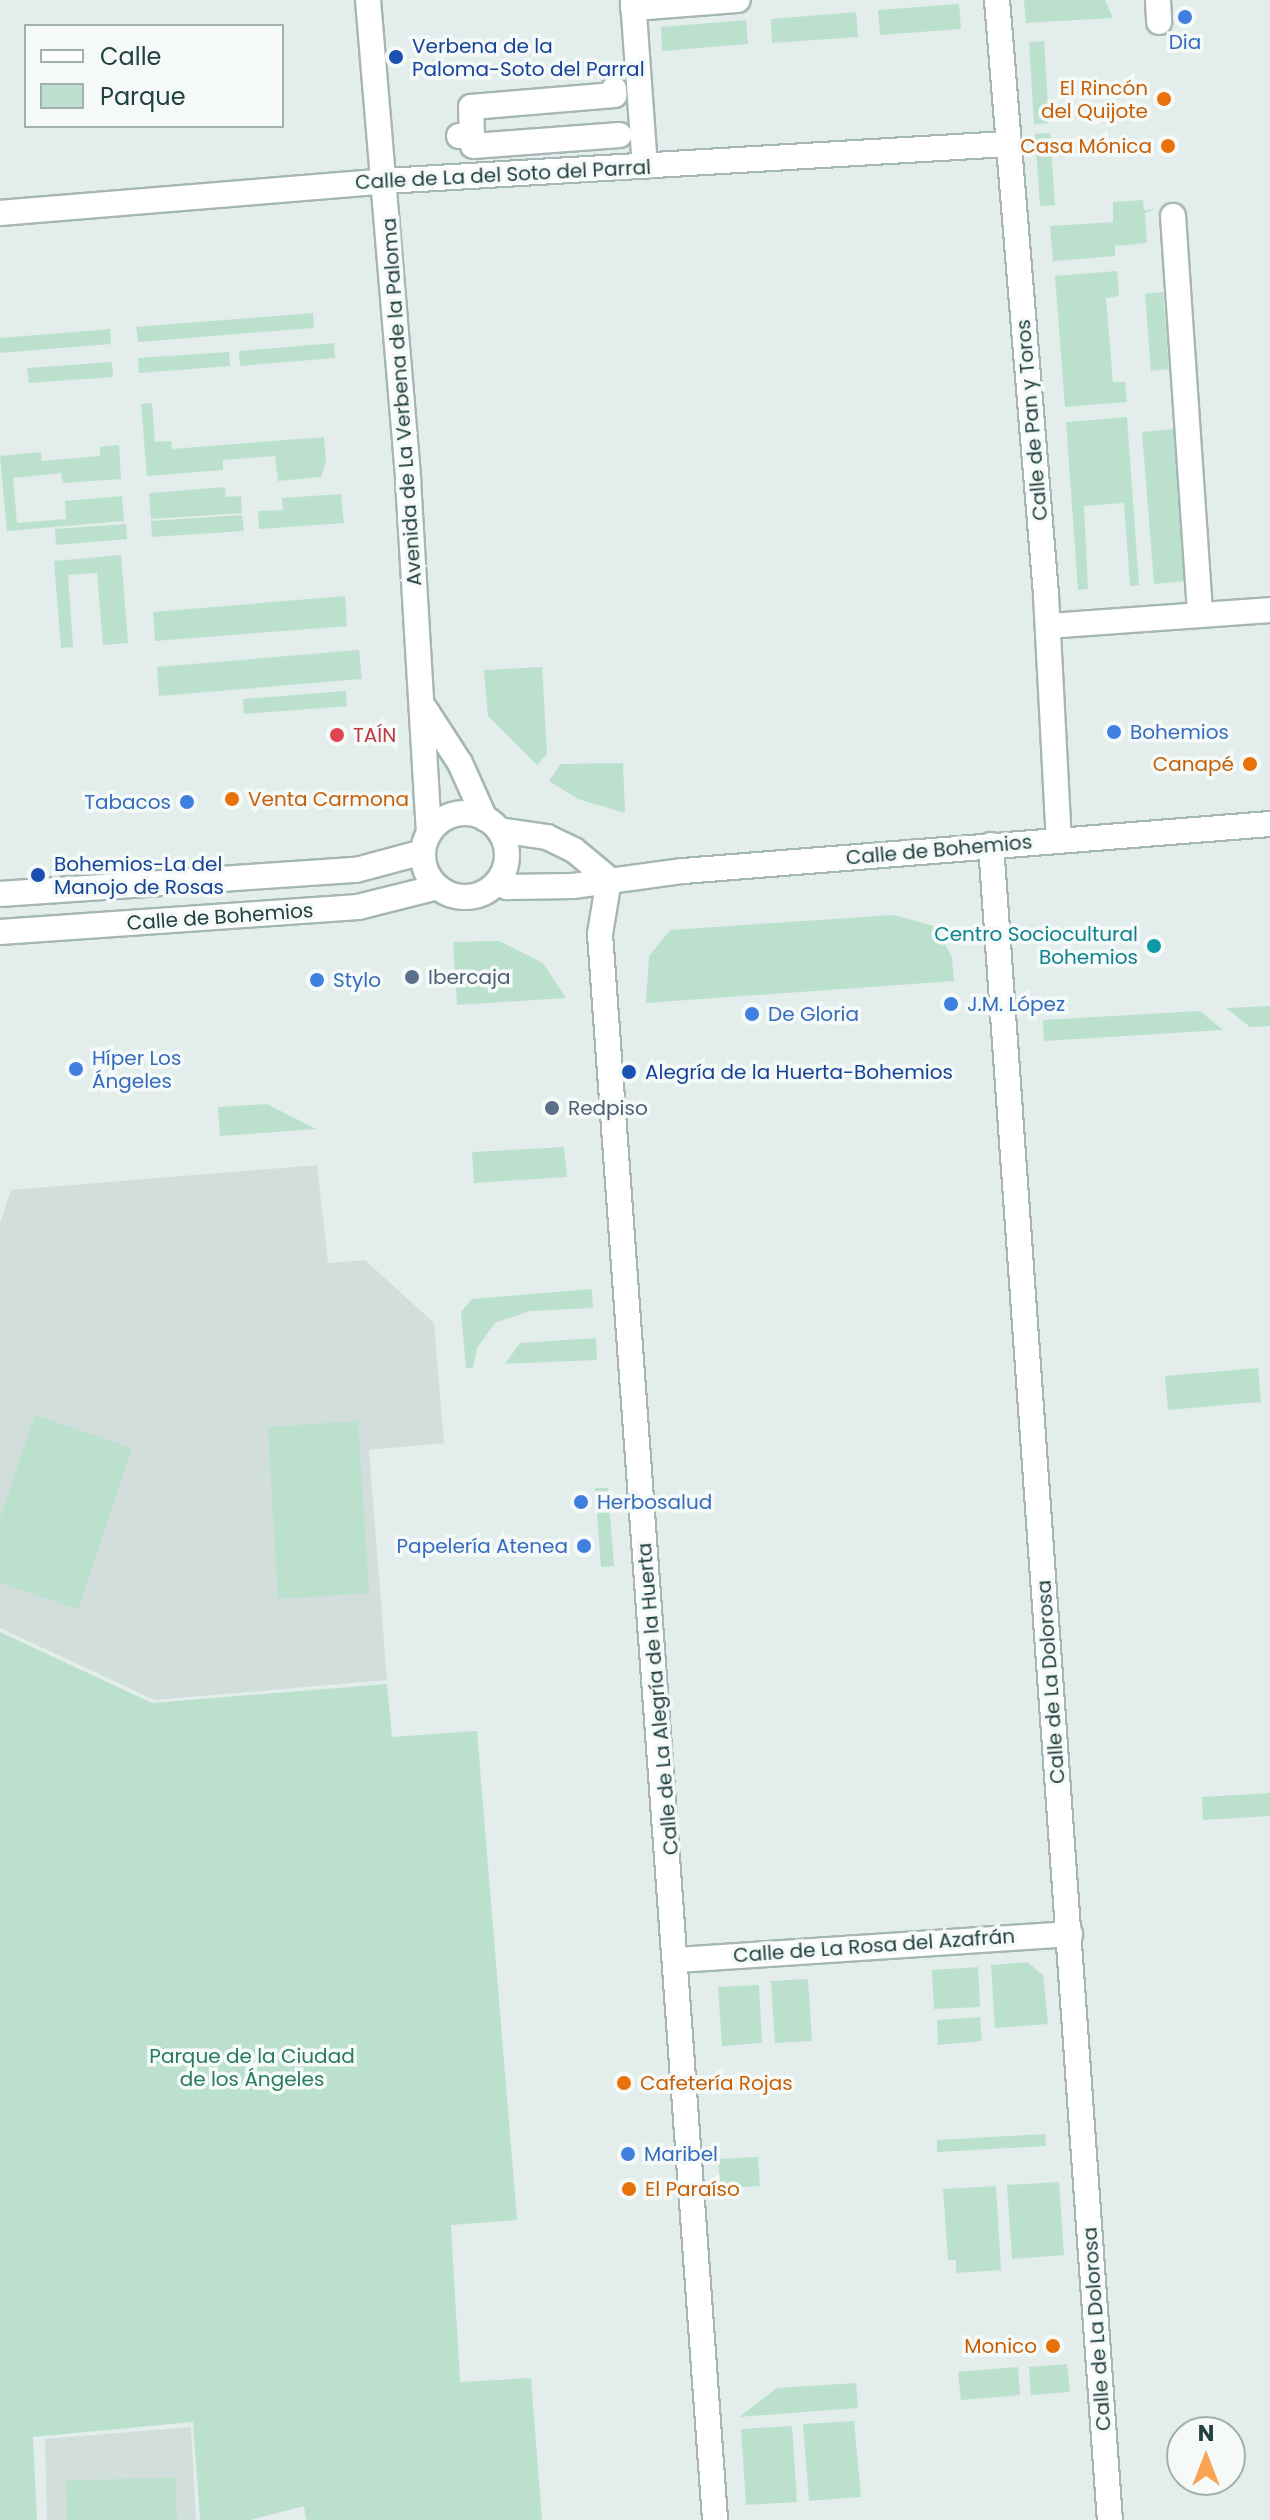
<!DOCTYPE html>
<meta charset="utf-8">
<style>
body{margin:0}
#map{position:relative;width:1270px;height:2520px;overflow:hidden;background:#e3eeec;font-family:Poppins,sans-serif}
div>[style]{position:absolute}
[style*='--x']{left:calc(var(--x)*1px);top:calc(var(--y)*1px);width:calc(var(--w)*1px);rotate:calc(var(--a)*1deg)}
.built>*{inset:0;background:#d1dedc}
.green>*{inset:0;background:#bbe0ce}
.roads{filter:drop-shadow(2px 0 #a5b7b5) drop-shadow(-2px 0 #a5b7b5) drop-shadow(0 2px #a5b7b5) drop-shadow(0 -2px #a5b7b5)}
.minor>*{height:24px;margin:-12px;padding:0 12px;transform-origin:12px;border-radius:12px;background:#fff}
.minor>.ring{margin:-12px;padding:0;box-sizing:content-box;background:none;border:24px solid #fff;border-radius:50%}
.dots>*{width:22px;height:22px;translate:-50% -50%;box-sizing:border-box;border:4px solid #f5faf9;border-radius:50%}
span{translate:-50% -50%;white-space:nowrap;text-align:center;line-height:1.15;-webkit-text-stroke:7px #f5faf9;paint-order:stroke}
.shop-label{font-size:20px;color:#366cbe}
.left{translate:0 -50%;text-align:left}
.right{translate:-100% -50%;text-align:right}
.transit-label{font-size:20px;color:#164399}
.food-label{font-size:20px;color:#c56008}
.street-label{font-size:20px;color:#214140}
.health-label{font-size:20px;color:#be3a42}
.culture-label{font-size:20px;color:#0d838f}
.service-label{font-size:20px;color:#4e5e75}
.park-label{font-size:20px;color:#297b5b}
.legend{position:absolute;left:24px;top:24px;width:260px;height:104px;box-sizing:border-box;background:#f5faf9;border:2px solid #a0b0af;margin:0;padding:10px 14px;list-style:none;font-size:24px;color:#214140}
.legend li{display:flex;align-items:center;gap:16px;height:40px}
.legend b{width:40px;border:2px solid #a0b0af}
.north{position:absolute;left:1166px;top:2416px;width:80px;height:80px;box-sizing:border-box;background:#f5faf9;border:2px solid #a0b0af;border-radius:50%;rotate:0deg;font-size:22px;font-weight:700;line-height:32px;text-align:center;color:#214140}
.north::after{content:'';display:block;margin:auto;width:28px;height:36px;background:#fba355;clip-path:polygon(50% 0,100% 100%,50% 72%,0 100%)}
</style>
<div id="map">
<div class="built">
<i style="clip-path:polygon(317px 1165px,328px 1263px,365px 1260px,434px 1323px,444px 1443px,369px 1450px,387px 1680px,155px 1700px,0 1628px,0 1223px,11px 1190px)"></i>
<i style="clip-path:polygon(191px 2427px,196px 2520px,47px 2520px,45px 2439px)"></i>
</div>
<div class="green">
<i style="clip-path:polygon(1024px 0,1105px 0,1113px 18px,1026px 23px)"></i>
<i style="clip-path:polygon(959px 4px,961px 29px,880px 35px,878px 10px)"></i>
<i style="clip-path:polygon(856px 12px,858px 37px,772px 43px,771px 19px)"></i>
<i style="clip-path:polygon(746px 20px,748px 44px,662px 51px,661px 27px)"></i>
<i style="clip-path:polygon(1044px 41px,1049px 123px,1034px 124px,1029px 42px)"></i>
<i style="clip-path:polygon(1050px 133px,1055px 205px,1040px 206px,1035px 134px)"></i>
<i style="clip-path:polygon(1143px 200px,1144px 210px,1156px 209px,1145px 213px,1147px 243px,1115px 246px,1115px 256px,1053px 261px,1050px 226px,1113px 222px,1113px 202px)"></i>
<i style="clip-path:polygon(1117px 271px,1119px 296px,1106px 298px,1113px 382px,1125px 382px,1127px 402px,1065px 407px,1055px 276px)"></i>
<i style="clip-path:polygon(1163px 292px,1169px 369px,1151px 371px,1145px 294px)"></i>
<i style="clip-path:polygon(313px 313px,314px 328px,138px 342px,136px 327px)"></i>
<i style="clip-path:polygon(110px 329px,111px 344px,0 353px,0 338px)"></i>
<i style="clip-path:polygon(334px 343px,335px 358px,240px 366px,239px 351px)"></i>
<i style="clip-path:polygon(229px 352px,230px 366px,139px 373px,138px 358px)"></i>
<i style="clip-path:polygon(112px 362px,113px 377px,29px 383px,27px 368px)"></i>
<i style="clip-path:polygon(152px 403px,155px 442px,171px 441px,172px 449px,324px 437px,326px 462px,321px 477px,278px 481px,275px 456px,223px 460px,223px 470px,147px 476px,141px 404px)"></i>
<i style="clip-path:polygon(1127px 417px,1139px 585px,1130px 586px,1124px 503px,1084px 506px,1088px 589px,1078px 590px,1066px 422px)"></i>
<i style="clip-path:polygon(1174px 429px,1186px 581px,1154px 584px,1142px 432px)"></i>
<i style="clip-path:polygon(119px 445px,121px 479px,63px 483px,61px 473px,13px 478px,17px 523px,66px 519px,65px 501px,122px 496px,124px 521px,7px 531px,0 456px,41px 452px,42px 461px,100px 456px,100px 447px)"></i>
<i style="clip-path:polygon(225px 487px,226px 497px,241px 496px,242px 513px,151px 519px,149px 493px)"></i>
<i style="clip-path:polygon(341px 494px,344px 523px,259px 529px,258px 511px,283px 510px,282px 498px)"></i>
<i style="clip-path:polygon(242px 515px,244px 531px,152px 537px,151px 521px)"></i>
<i style="clip-path:polygon(126px 524px,127px 539px,56px 545px,55px 529px)"></i>
<i style="clip-path:polygon(121px 555px,128px 643px,103px 645px,97px 573px,68px 575px,73px 647px,61px 648px,54px 561px)"></i>
<i style="clip-path:polygon(345px 596px,347px 626px,155px 641px,153px 612px)"></i>
<i style="clip-path:polygon(359px 650px,362px 679px,159px 696px,157px 667px)"></i>
<i style="clip-path:polygon(542px 667px,547px 754px,537px 765px,488px 716px,484px 670px)"></i>
<i style="clip-path:polygon(346px 691px,347px 706px,244px 714px,243px 699px)"></i>
<i style="clip-path:polygon(623px 763px,625px 813px,578px 799px,549px 781px,561px 764px)"></i>
<i style="clip-path:polygon(894px 915px,934px 926px,952px 957px,954px 981px,646px 1003px,649px 956px,670px 930px)"></i>
<i style="clip-path:polygon(499px 941px,543px 963px,566px 998px,457px 1005px,453px 942px)"></i>
<i style="clip-path:polygon(1270px 1006px,1270px 1026px,1250px 1027px,1226px 1008px)"></i>
<i style="clip-path:polygon(1200px 1011px,1223px 1030px,1044px 1041px,1043px 1020px)"></i>
<i style="clip-path:polygon(267px 1104px,316px 1129px,220px 1136px,218px 1107px)"></i>
<i style="clip-path:polygon(564px 1147px,567px 1177px,474px 1183px,472px 1152px)"></i>
<i style="clip-path:polygon(592px 1289px,593px 1308px,530px 1311px,495px 1323px,477px 1348px,473px 1368px,466px 1368px,461px 1312px,472px 1299px)"></i>
<i style="clip-path:polygon(596px 1338px,597px 1360px,505px 1364px,520px 1343px)"></i>
<i style="clip-path:polygon(1258px 1368px,1261px 1402px,1168px 1410px,1165px 1376px)"></i>
<i style="clip-path:polygon(35px 1415px,132px 1448px,78px 1609px,0 1583px,0 1518px)"></i>
<i style="clip-path:polygon(358px 1421px,369px 1593px,278px 1599px,268px 1427px)"></i>
<i style="clip-path:polygon(595px 1488px,608px 1488px,614px 1566px,601px 1567px)"></i>
<i style="clip-path:polygon(0 1632px,152px 1703px,387px 1684px,392px 1737px,477px 1731px,517px 2220px,451px 2225px,460px 2382px,531px 2378px,542px 2520px,306px 2520px,304px 2506px,250px 2520px,200px 2520px,193px 2422px,33px 2437px,37px 2520px,0 2520px)"></i>
<i style="clip-path:polygon(1270px 1793px,1270px 1816px,1203px 1820px,1202px 1797px)"></i>
<i style="clip-path:polygon(1027px 1962px,1043px 1975px,1048px 2024px,995px 2028px,991px 1965px)"></i>
<i style="clip-path:polygon(978px 1967px,980px 2007px,934px 2009px,932px 1970px)"></i>
<i style="clip-path:polygon(808px 1979px,812px 2041px,775px 2043px,771px 1981px)"></i>
<i style="clip-path:polygon(759px 1985px,762px 2043px,722px 2046px,718px 1987px)"></i>
<i style="clip-path:polygon(980px 2017px,982px 2041px,938px 2045px,937px 2020px)"></i>
<i style="clip-path:polygon(1045px 2134px,1046px 2146px,937px 2152px,937px 2140px)"></i>
<i style="clip-path:polygon(758px 2157px,760px 2186px,720px 2189px,718px 2159px)"></i>
<i style="clip-path:polygon(1059px 2182px,1064px 2255px,1012px 2259px,1007px 2185px)"></i>
<i style="clip-path:polygon(996px 2186px,1001px 2270px,956px 2273px,956px 2260px,948px 2260px,943px 2189px)"></i>
<i style="clip-path:polygon(1067px 2364px,1070px 2392px,1031px 2395px,1029px 2367px)"></i>
<i style="clip-path:polygon(1018px 2367px,1020px 2395px,961px 2400px,958px 2372px)"></i>
<i style="clip-path:polygon(856px 2383px,858px 2408px,739px 2417px,777px 2388px)"></i>
<i style="clip-path:polygon(854px 2421px,861px 2497px,809px 2501px,803px 2424px)"></i>
<i style="clip-path:polygon(792px 2426px,797px 2502px,746px 2505px,741px 2429px)"></i>
<i style="clip-path:polygon(175px 2477px,177px 2520px,67px 2520px,66px 2481px)"></i>
</div>
<div class="roads">
<div class="minor">
<i style="--x:368;--y:0;--w:482;--a:85.2"></i>
<i style="--x:408;--y:480;--w:354;--a:86.6"></i>
<i style="--x:633;--y:0;--w:166;--a:85.9"></i>
<i style="--x:997;--y:0;--w:597;--a:85.29"></i>
<i style="--x:1046;--y:595;--w:245;--a:87"></i>
<i style="--x:1158;--y:0;--w:22;--a:87"></i>
<i style="--x:633;--y:8;--w:105;--a:-4.4"></i>
<i style="--x:459;--y:136;--w:13;--a:0"></i>
<i style="--x:472;--y:136;--w:29;--a:-92"></i>
<i style="--x:471;--y:107;--w:144;--a:-4.8"></i>
<i style="--x:614;--y:95;--w:6;--a:-90"></i>
<i style="--x:473;--y:146;--w:147;--a:-4.3"></i>
<i style="--x:0;--y:213;--w:387;--a:-4.7"></i>
<i style="--x:386;--y:181;--w:622;--a:-3.41"></i>
<i style="--x:1173;--y:216;--w:400;--a:86.1"></i>
<i style="--x:1048;--y:626;--w:223;--a:-4.1"></i>
<i style="--x:425;--y:709;--w:64;--a:57.1"></i>
<i style="--x:460;--y:763;--w:61;--a:65.9"></i>
<i class="ring" style="left:423px;top:813px;width:60px;height:60px"></i>
<i style="--x:499;--y:830;--w:49;--a:8.3"></i>
<i style="--x:547;--y:837;--w:30;--a:26"></i>
<i style="--x:574;--y:850;--w:45;--a:39.6"></i>
<i style="--x:991;--y:845;--w:1679;--a:85.94"></i>
<i style="--x:609;--y:879;--w:56;--a:99.3"></i>
<i style="--x:600;--y:934;--w:1590;--a:85.85"></i>
<i style="--x:497;--y:883;--w:11;--a:22"></i>
<i style="--x:507;--y:887;--w:66;--a:-0.9"></i>
<i style="--x:573;--y:886;--w:111;--a:-7.8"></i>
<i style="--x:683;--y:871;--w:589;--a:-4.58"></i>
<i style="--x:0;--y:894;--w:357;--a:-3.9"></i>
<i style="--x:356;--y:870;--w:69;--a:-15"></i>
<i style="--x:0;--y:932;--w:359;--a:-4"></i>
<i style="--x:358;--y:907;--w:82;--a:-14"></i>
<i style="--x:678;--y:1960;--w:393;--a:-3.8"></i>
</div>
</div>
<div class="dots">
<i style="left:1185px;top:17px;background:#3f7fe0"></i>
<i style="left:396px;top:57px;background:#1a4fb4"></i>
<i style="left:1164px;top:99px;background:#e8710a"></i>
<i style="left:1168px;top:146px;background:#e8710a"></i>
<i style="left:1114px;top:732px;background:#3f7fe0"></i>
<i style="left:337px;top:735px;background:#e0444e"></i>
<i style="left:1250px;top:764px;background:#e8710a"></i>
<i style="left:232px;top:799px;background:#e8710a"></i>
<i style="left:187px;top:802px;background:#3f7fe0"></i>
<i style="left:38px;top:875px;background:#1a4fb4"></i>
<i style="left:1154px;top:946px;background:#0f9aa8"></i>
<i style="left:412px;top:977px;background:#5c6f8a"></i>
<i style="left:317px;top:980px;background:#3f7fe0"></i>
<i style="left:951px;top:1004px;background:#3f7fe0"></i>
<i style="left:752px;top:1014px;background:#3f7fe0"></i>
<i style="left:76px;top:1069px;background:#3f7fe0"></i>
<i style="left:629px;top:1072px;background:#1a4fb4"></i>
<i style="left:552px;top:1108px;background:#5c6f8a"></i>
<i style="left:581px;top:1502px;background:#3f7fe0"></i>
<i style="left:584px;top:1546px;background:#3f7fe0"></i>
<i style="left:624px;top:2083px;background:#e8710a"></i>
<i style="left:628px;top:2154px;background:#3f7fe0"></i>
<i style="left:629px;top:2189px;background:#e8710a"></i>
<i style="left:1053px;top:2346px;background:#e8710a"></i>
</div>
<div class="shop-label">
<span style="left:1185px;top:42px">Dia</span>
<span class="left" style="left:1130px;top:732px">Bohemios</span>
<span class="right" style="left:171px;top:802px">Tabacos</span>
<span class="left" style="left:333px;top:980px">Stylo</span>
<span class="left" style="left:967px;top:1004px">J.M. López</span>
<span class="left" style="left:768px;top:1014px">De Gloria</span>
<span class="left" style="left:92px;top:1070px">Híper Los<br>Ángeles</span>
<span class="left" style="left:597px;top:1502px">Herbosalud</span>
<span class="right" style="left:568px;top:1546px">Papelería Atenea</span>
<span class="left" style="left:644px;top:2154px">Maribel</span>
</div>
<div class="transit-label">
<span class="left" style="left:412px;top:58px">Verbena de la<br>Paloma-Soto del Parral</span>
<span class="left" style="left:54px;top:876px">Bohemios-La del<br>Manojo de Rosas</span>
<span class="left" style="left:645px;top:1072px">Alegría de la Huerta-Bohemios</span>
</div>
<div class="food-label">
<span class="right" style="left:1148px;top:100px">El Rincón<br>del Quijote</span>
<span class="right" style="left:1152px;top:146px">Casa Mónica</span>
<span class="right" style="left:1234px;top:764px">Canapé</span>
<span class="left" style="left:248px;top:799px">Venta Carmona</span>
<span class="left" style="left:640px;top:2083px">Cafetería Rojas</span>
<span class="left" style="left:645px;top:2189px">El Paraíso</span>
<span class="right" style="left:1037px;top:2346px">Monico</span>
</div>
<div class="street-label">
<span style="left:503px;top:175px;rotate:-3deg">Calle de La del Soto del Parral</span>
<span style="left:402px;top:402px;rotate:-94deg">Avenida de La Verbena de la Paloma</span>
<span style="left:1032px;top:420px;rotate:-95deg">Calle de Pan y Toros</span>
<span style="left:939px;top:850px;rotate:-5deg">Calle de Bohemios</span>
<span style="left:220px;top:917px;rotate:-4deg">Calle de Bohemios</span>
<span style="left:1051px;top:1682px;rotate:-94deg">Calle de La Dolorosa</span>
<span style="left:658px;top:1699px;rotate:-95deg">Calle de La Alegría de la Huerta</span>
<span style="left:874px;top:1946px;rotate:-4deg">Calle de La Rosa del Azafrán</span>
<span style="left:1097px;top:2329px;rotate:-94deg">Calle de La Dolorosa</span>
</div>
<div class="health-label">
<span class="left" style="left:353px;top:735px">TAÍN</span>
</div>
<div class="culture-label">
<span class="right" style="left:1138px;top:946px">Centro Sociocultural<br>Bohemios</span>
</div>
<div class="service-label">
<span class="left" style="left:428px;top:977px">Ibercaja</span>
<span class="left" style="left:568px;top:1108px">Redpiso</span>
</div>
<div class="park-label">
<span style="left:252px;top:2068px">Parque de la Ciudad<br>de los Ángeles</span>
</div>
<ul class="legend">
<li><b style="height:10px;background:#fff"></b>Calle</li>
<li><b style="height:22px;background:#bbe0ce"></b>Parque</li>
</ul>
<div class="north">N</div>
</div>
